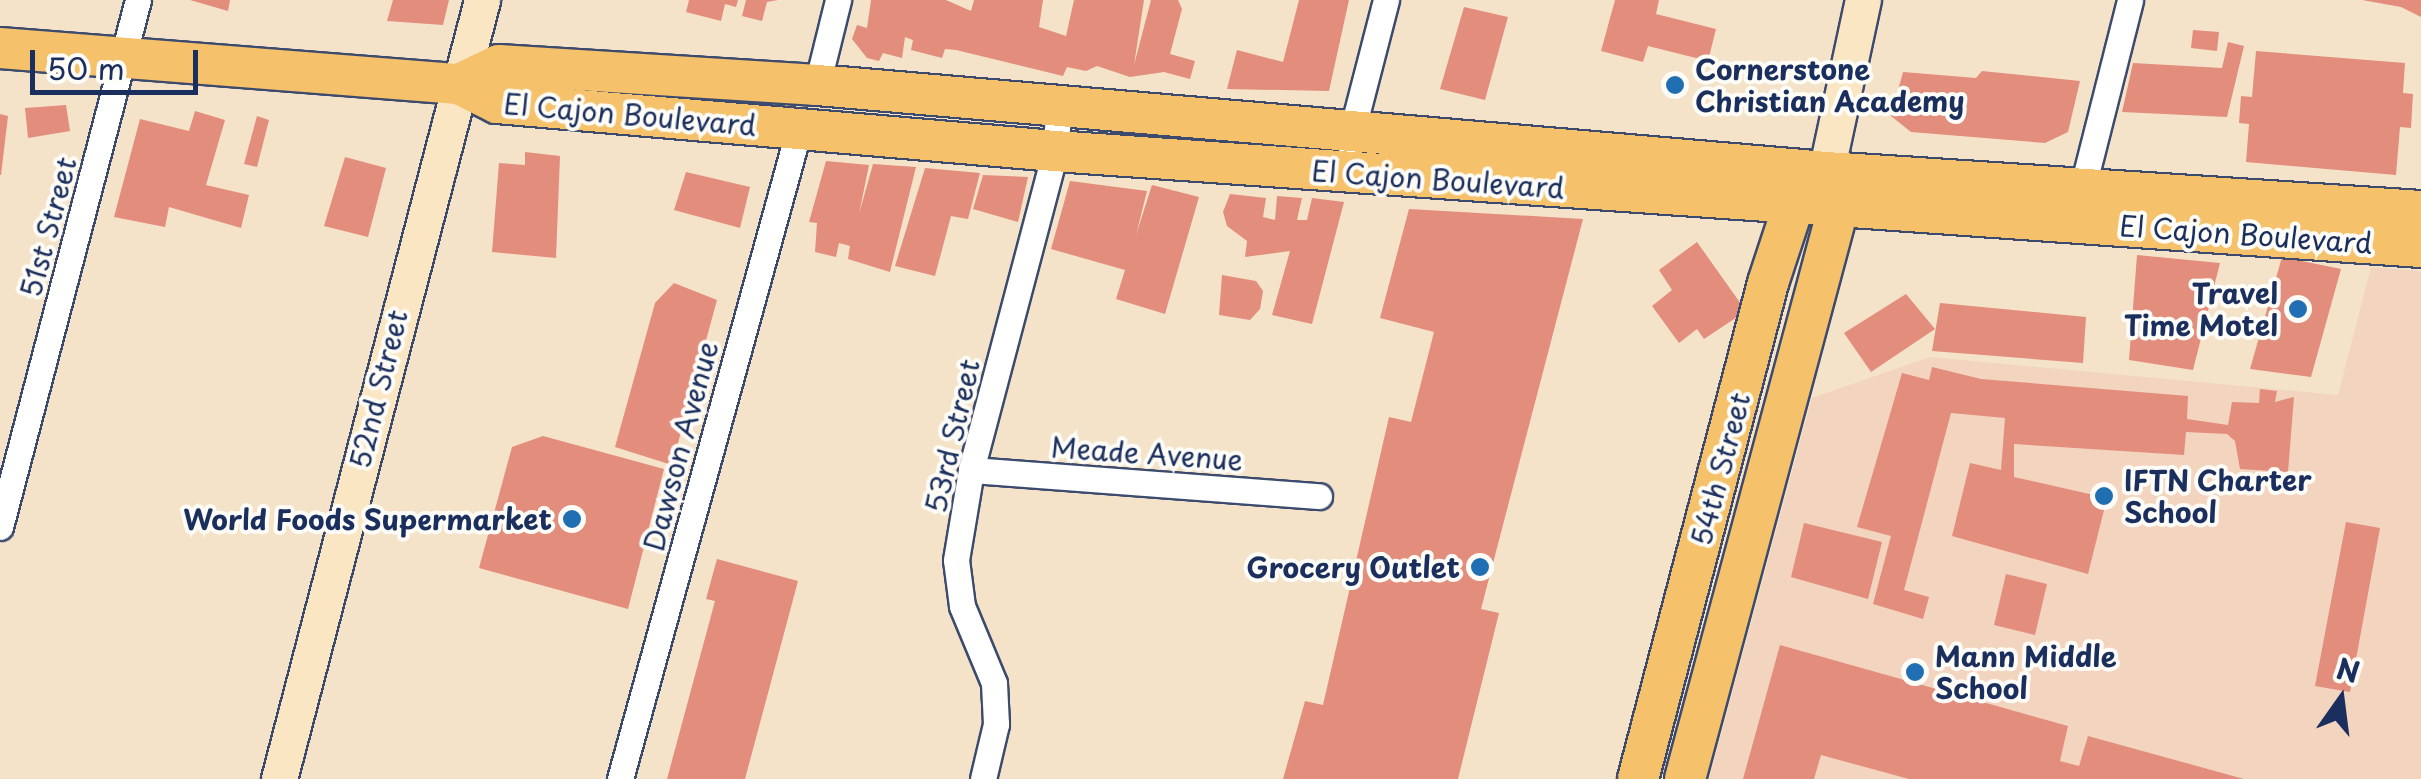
<!DOCTYPE html>
<style>
body{margin:0}
#map{position:relative;width:2421px;height:779px;overflow:hidden;background:#f4e3c9;font-family:"Playpen Sans",sans-serif}
div>[style]{position:absolute}
[style*='--x']{left:calc(var(--x)*1px);top:calc(var(--y)*1px);width:calc(var(--w)*1px);rotate:calc(var(--a)*1deg)}
.built>*{inset:0;background:#f3d4bf}
.building>*{inset:0;background:#e38d7d}
.roads{filter:drop-shadow(2px 0 #3c4a6e) drop-shadow(-2px 0 #3c4a6e) drop-shadow(0 2px #3c4a6e) drop-shadow(0 -2px #3c4a6e)}
.street>*{height:25px;margin:-12.5px;padding:0 12.5px;transform-origin:12.5px;border-radius:12.5px;background:#fff}
.secondary>*{height:35px;margin:-17.5px;padding:0 17.5px;transform-origin:17.5px;border-radius:17.5px;background:#fbe6c4}
.primary>*{height:40px;margin:-20px;padding:0 20px;transform-origin:20px;border-radius:20px;background:#f5c16b}
.dots>*{width:28px;height:28px;translate:-50% -50%;box-sizing:border-box;border:5px solid #fdfcf7;border-radius:50%}
span{translate:-50% -50%;white-space:nowrap;text-align:center;line-height:1.15;-webkit-text-stroke:8px #fdfcf7;paint-order:stroke}
.poi-label{font-size:28px;color:#1b2f5e;font-weight:700}
.left{translate:0 -50%;text-align:left}
.right{translate:-100% -50%;text-align:right}
.street-label{font-size:28px;color:#1b2f5e}
.north{position:absolute;left:2291px;top:649px;width:100px;height:100px;-webkit-text-stroke:8px #fdfcf7;paint-order:stroke;rotate:14deg;font-size:28px;font-weight:700;line-height:40px;text-align:center;color:#1b2f5e}
.north::after{content:'';display:block;margin:auto;width:35px;height:45px;background:#1b2f5e;clip-path:polygon(50% 0,100% 100%,50% 72%,0 100%)}
.scale{position:absolute;left:30px;top:50px;width:168px;height:45px;box-sizing:border-box;border:5px solid #1b2f5e;border-top:0;padding-left:12px;font-size:30px;line-height:35px;white-space:nowrap;color:#1b2f5e;-webkit-text-stroke:8px #fdfcf7;paint-order:stroke}
</style>
<div id="map">
<div class="built">
<i style="clip-path:polygon(2371px 267px,2421px 271px,2421px 779px,1709px 779px,1812px 398px,1930px 357px,2338px 395px)"></i>
</div>
<div class="building">
<i style="clip-path:polygon(190px 0,230px 0,228px 11px)"></i>
<i style="clip-path:polygon(393px 0,449px 0,443px 25px,387px 21px)"></i>
<i style="clip-path:polygon(689px 0,738px 0,736px 7px,725px 4px,721px 21px,686px 12px)"></i>
<i style="clip-path:polygon(746px 0,778px 0,767px 2px,762px 21px,742px 16px)"></i>
<i style="clip-path:polygon(871px 0,946px 0,971px 11px,974px 0,1043px 0,1039px 27px,1066px 36px,1074px 0,1144px 0,1134px 65px,1151px 0,1178px 0,1182px 9px,1170px 54px,1195px 61px,1190px 79px,1164px 72px,1130px 77px,1097px 66px,1086px 71px,1067px 67px,1063px 76px,956px 50px,945px 49px,942px 58px,911px 50px,913px 40px,905px 37px,902px 58px,883px 53px,879px 61px,867px 58px,852px 39px,857px 25px,867px 28px)"></i>
<i style="clip-path:polygon(1299px 0,1349px 0,1329px 91px,1227px 89px,1237px 50px,1283px 62px)"></i>
<i style="clip-path:polygon(1615px 0,1659px 0,1656px 14px,1716px 29px,1708px 61px,1648px 46px,1643px 62px,1601px 51px)"></i>
<i style="clip-path:polygon(2362px 0,2421px 0,2421px 17px,2401px 7px)"></i>
<i style="clip-path:polygon(1464px 7px,1508px 17px,1485px 100px,1440px 89px)"></i>
<i style="clip-path:polygon(2193px 30px,2219px 32px,2217px 51px,2191px 48px)"></i>
<i style="clip-path:polygon(2228px 42px,2244px 46px,2227px 117px,2122px 112px,2133px 63px,2222px 68px)"></i>
<i style="clip-path:polygon(2256px 51px,2405px 63px,2403px 93px,2413px 94px,2411px 128px,2400px 127px,2396px 175px,2246px 162px,2249px 124px,2239px 123px,2241px 96px,2252px 97px)"></i>
<i style="clip-path:polygon(1982px 71px,2080px 81px,2068px 132px,2045px 143px,1911px 132px,1891px 116px,1903px 72px,1976px 78px)"></i>
<i style="clip-path:polygon(66px 105px,70px 131px,28px 138px,25px 108px)"></i>
<i style="clip-path:polygon(195px 111px,225px 120px,206px 185px,249px 195px,241px 228px,169px 207px,165px 227px,114px 217px,140px 119px,189px 131px)"></i>
<i style="clip-path:polygon(0 114px,8px 116px,1px 175px,0 175px)"></i>
<i style="clip-path:polygon(257px 116px,269px 120px,257px 167px,244px 164px)"></i>
<i style="clip-path:polygon(525px 152px,560px 156px,556px 258px,492px 252px,499px 163px,525px 165px)"></i>
<i style="clip-path:polygon(345px 157px,386px 168px,368px 237px,324px 226px)"></i>
<i style="clip-path:polygon(826px 161px,869px 165px,859px 214px,873px 164px,916px 167px,890px 272px,848px 259px,850px 246px,839px 243px,836px 257px,815px 252px,817px 223px,809px 222px)"></i>
<i style="clip-path:polygon(925px 168px,980px 173px,968px 219px,951px 216px,935px 276px,895px 266px)"></i>
<i style="clip-path:polygon(686px 172px,750px 187px,740px 228px,674px 210px)"></i>
<i style="clip-path:polygon(983px 175px,1028px 177px,1018px 222px,973px 209px)"></i>
<i style="clip-path:polygon(1070px 181px,1147px 191px,1136px 235px,1152px 185px,1199px 197px,1165px 314px,1116px 299px,1125px 270px,1051px 249px)"></i>
<i style="clip-path:polygon(1230px 194px,1266px 198px,1263px 217px,1275px 220px,1277px 196px,1302px 198px,1297px 220px,1307px 220px,1312px 198px,1344px 202px,1312px 324px,1272px 315px,1290px 251px,1245px 257px,1247px 241px,1227px 226px,1223px 212px)"></i>
<i style="clip-path:polygon(1409px 209px,1583px 219px,1481px 609px,1499px 613px,1458px 779px,1283px 779px,1305px 701px,1323px 705px,1389px 417px,1411px 422px,1434px 332px,1380px 318px)"></i>
<i style="clip-path:polygon(1697px 242px,1746px 311px,1704px 339px,1697px 329px,1679px 343px,1652px 306px,1672px 290px,1659px 270px)"></i>
<i style="clip-path:polygon(2137px 255px,2220px 263px,2193px 370px,2129px 360px)"></i>
<i style="clip-path:polygon(2282px 257px,2341px 269px,2311px 377px,2250px 369px)"></i>
<i style="clip-path:polygon(1222px 275px,1256px 281px,1263px 291px,1260px 309px,1250px 320px,1219px 315px)"></i>
<i style="clip-path:polygon(674px 283px,717px 300px,672px 465px,615px 447px,655px 303px)"></i>
<i style="clip-path:polygon(1906px 294px,1935px 329px,1871px 372px,1844px 333px)"></i>
<i style="clip-path:polygon(1940px 303px,2086px 317px,2083px 363px,1932px 351px)"></i>
<i style="clip-path:polygon(1932px 367px,1981px 379px,2188px 396px,2187px 419px,2228px 425px,2232px 402px,2259px 403px,2260px 389px,2277px 391px,2275px 402px,2294px 397px,2288px 472px,2240px 469px,2235px 441px,2227px 434px,2186px 432px,2184px 455px,2014px 444px,2014px 477px,2107px 498px,2088px 574px,1952px 536px,1970px 463px,2001px 470px,2005px 418px,1951px 413px,1904px 590px,1929px 597px,1923px 619px,1873px 604px,1891px 536px,1857px 527px,1902px 373px,1929px 380px)"></i>
<i style="clip-path:polygon(543px 436px,664px 469px,628px 609px,479px 568px,512px 447px)"></i>
<i style="clip-path:polygon(2346px 522px,2380px 528px,2350px 692px,2315px 686px)"></i>
<i style="clip-path:polygon(1804px 523px,1882px 542px,1868px 599px,1791px 577px)"></i>
<i style="clip-path:polygon(717px 559px,798px 581px,745px 779px,667px 779px,715px 601px,706px 599px)"></i>
<i style="clip-path:polygon(2006px 574px,2047px 584px,2035px 635px,1994px 625px)"></i>
<i style="clip-path:polygon(1780px 645px,2068px 726px,2060px 761px,2079px 766px,2088px 736px,2244px 779px,1909px 779px,1821px 755px,1814px 779px,1743px 779px)"></i>
</div>
<div class="roads">
<div class="street">
<i style="--x:817;--y:85;--w:88;--a:-76.1"></i>
<i style="--x:1349;--y:143;--w:148;--a:-75.5"></i>
<i style="--x:2079;--y:202;--w:208;--a:-75.8"></i>
<i style="--x:971;--y:470;--w:349;--a:4.3"></i>
<i style="--x:0;--y:527;--w:545;--a:-75.33"></i>
<i style="--x:620;--y:779;--w:674;--a:-74.6"></i>
<i style="--x:983;--y:779;--w:57;--a:-76.7"></i>
<i style="--x:996;--y:724;--w:41;--a:-92.8"></i>
<i style="--x:994;--y:683;--w:83;--a:-112.6"></i>
<i style="--x:962;--y:606;--w:46;--a:-97.4"></i>
<i style="--x:956;--y:560;--w:91;--a:-80.5"></i>
<i style="--x:971;--y:470;--w:330;--a:-75.2"></i>
<i style="--x:1055;--y:151;--w:45;--a:-84.9"></i>
</div>
<div class="secondary">
<i style="--x:1826;--y:172;--w:176;--a:-77.9"></i>
<i style="--x:279;--y:779;--w:805;--a:-75.39"></i>
</div>
<div class="primary">
<i style="--x:0;--y:48;--w:460;--a:4.5"></i>
<i style="--x:459;--y:84;--w:42;--a:26.6"></i>
<i style="--x:497;--y:103;--w:560;--a:4.92"></i>
<i style="--x:1055;--y:151;--w:1369;--a:4.02"></i>
<i style="--x:459;--y:84;--w:44;--a:-25.4"></i>
<i style="--x:499;--y:65;--w:319;--a:3.6"></i>
<i style="--x:817;--y:85;--w:1013;--a:4.93"></i>
<i style="--x:1826;--y:172;--w:596;--a:3.75"></i>
<i style="--x:1638;--y:779;--w:513;--a:-75.31"></i>
<i style="--x:1768;--y:283;--w:80;--a:-71.8"></i>
<i style="--x:1793;--y:207;--w:25;--a:-47"></i>
<i style="--x:1685;--y:779;--w:590;--a:-74.97"></i>
<i style="--x:1838;--y:209;--w:25;--a:-108"></i>
</div>
</div>
<div class="dots">
<i style="left:1675px;top:85px;background:#1f6fb2"></i>
<i style="left:2298px;top:309px;background:#1f6fb2"></i>
<i style="left:2104px;top:496px;background:#1f6fb2"></i>
<i style="left:572px;top:519px;background:#1f6fb2"></i>
<i style="left:1480px;top:567px;background:#1f6fb2"></i>
<i style="left:1915px;top:672px;background:#1f6fb2"></i>
</div>
<div class="poi-label">
<span class="left" style="left:1695px;top:85px">Cornerstone<br>Christian Academy</span>
<span class="right" style="left:2278px;top:309px">Travel<br>Time Motel</span>
<span class="left" style="left:2124px;top:496px">IFTN Charter<br>School</span>
<span class="right" style="left:552px;top:519px">World Foods Supermarket</span>
<span class="right" style="left:1460px;top:567px">Grocery Outlet</span>
<span class="left" style="left:1935px;top:672px">Mann Middle<br>School</span>
</div>
<div class="street-label">
<span style="left:630px;top:114px;rotate:5deg">El Cajon Boulevard</span>
<span style="left:1438px;top:179px;rotate:4deg">El Cajon Boulevard</span>
<span style="left:48px;top:227px;rotate:-75deg">51st Street</span>
<span style="left:2246px;top:234px;rotate:4deg">El Cajon Boulevard</span>
<span style="left:378px;top:389px;rotate:-76deg">52nd Street</span>
<span style="left:952px;top:436px;rotate:-77deg">53rd Street</span>
<span style="left:680px;top:446px;rotate:-75deg">Dawson Avenue</span>
<span style="left:1147px;top:453px;rotate:4deg">Meade Avenue</span>
<span style="left:1720px;top:469px;rotate:-75deg">54th Street</span>
</div>
<div class="north">N</div>
<div class="scale">50 m</div>
</div>
